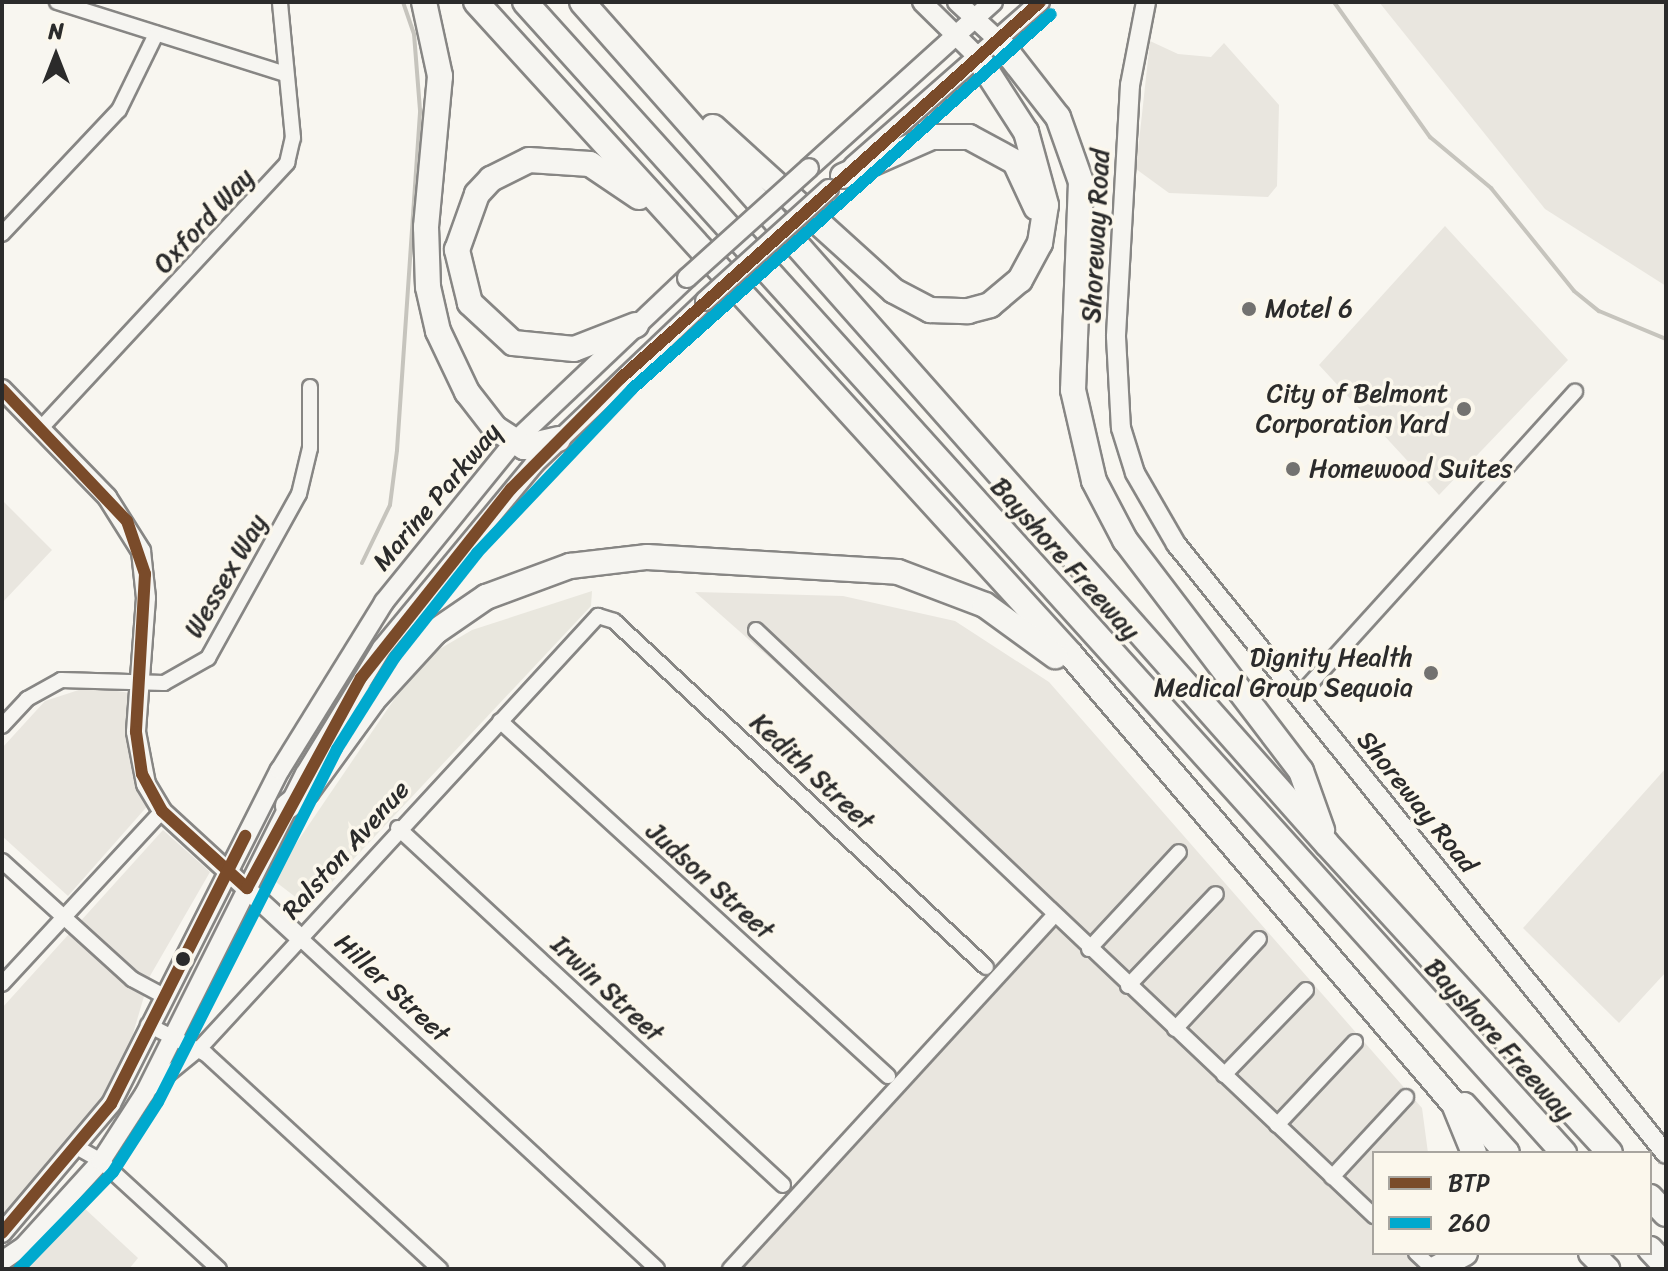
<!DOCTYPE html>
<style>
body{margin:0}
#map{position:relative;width:1668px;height:1271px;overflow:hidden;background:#f8f6f0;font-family:Sriracha,sans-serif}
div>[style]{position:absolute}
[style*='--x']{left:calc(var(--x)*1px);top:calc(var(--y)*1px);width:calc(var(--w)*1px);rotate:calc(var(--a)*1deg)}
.built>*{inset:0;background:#e9e6df}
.green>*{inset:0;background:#e9e7de}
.stream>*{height:4px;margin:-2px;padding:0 2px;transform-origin:2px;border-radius:2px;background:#c6c4bd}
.roads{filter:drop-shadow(2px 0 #878684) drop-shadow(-2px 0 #878684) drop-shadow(0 2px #878684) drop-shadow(0 -2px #878684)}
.street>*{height:14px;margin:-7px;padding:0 7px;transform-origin:7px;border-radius:7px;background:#f6f5f1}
.secondary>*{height:18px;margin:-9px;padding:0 9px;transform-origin:9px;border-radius:9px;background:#f6f5f1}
.highway>*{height:24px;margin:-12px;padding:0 12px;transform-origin:12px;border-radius:12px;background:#f6f5f1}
.bridges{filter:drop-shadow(2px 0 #878684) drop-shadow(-2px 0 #878684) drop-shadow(0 2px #878684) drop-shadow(0 -2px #878684)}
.secondary-bridge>*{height:18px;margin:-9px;padding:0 9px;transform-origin:9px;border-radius:9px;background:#f6f5f1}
.bus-1>*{height:12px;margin:-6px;padding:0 6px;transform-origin:6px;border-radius:6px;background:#7a4b2a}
.bus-2>*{height:12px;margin:-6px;padding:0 6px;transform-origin:6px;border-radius:6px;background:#00a9ce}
.dots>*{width:22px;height:22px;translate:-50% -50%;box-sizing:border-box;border:4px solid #fbf7ec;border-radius:50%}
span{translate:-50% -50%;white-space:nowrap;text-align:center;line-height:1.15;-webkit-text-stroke:7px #fbf7ec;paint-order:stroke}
.street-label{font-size:26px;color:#2b2b2b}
.poi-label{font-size:26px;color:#2b2b2b}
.left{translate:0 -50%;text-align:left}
.right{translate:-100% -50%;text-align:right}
.frame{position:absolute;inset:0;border:4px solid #2b2b2b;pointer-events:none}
.legend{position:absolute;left:1372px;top:1151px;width:280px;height:104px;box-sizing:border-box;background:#fbf7ec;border:2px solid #a8a59f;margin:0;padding:10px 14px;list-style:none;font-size:24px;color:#2b2b2b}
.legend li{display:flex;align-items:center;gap:16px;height:40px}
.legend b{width:40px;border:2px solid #a8a59f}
.north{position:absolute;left:16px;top:16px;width:80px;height:80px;-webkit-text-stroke:6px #fbf7ec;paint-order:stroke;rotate:0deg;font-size:22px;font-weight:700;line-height:32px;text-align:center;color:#2b2b2b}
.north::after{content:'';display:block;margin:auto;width:28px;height:36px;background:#2b2b2b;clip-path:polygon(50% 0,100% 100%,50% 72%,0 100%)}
</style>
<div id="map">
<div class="built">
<i style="clip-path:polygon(1379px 2px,1666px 2px,1666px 286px,1545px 209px)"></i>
<i style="clip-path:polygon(1150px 41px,1178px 54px,1211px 57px,1224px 43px,1279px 105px,1277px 186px,1268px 197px,1169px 193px,1136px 169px)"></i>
<i style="clip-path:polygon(1445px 226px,1568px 360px,1439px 495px,1319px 365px)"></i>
<i style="clip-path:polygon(2px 500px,52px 550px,2px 603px)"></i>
<i style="clip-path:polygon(695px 592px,843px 596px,955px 621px,1049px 682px,1422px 1108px,1428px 1153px,1374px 1153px,1374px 1253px,1422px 1253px,1420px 1269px,736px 1269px,1052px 907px)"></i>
<i style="clip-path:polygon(88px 687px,131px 693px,151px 802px,68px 896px,2px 836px,2px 748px,45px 701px)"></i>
<i style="clip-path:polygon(1666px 768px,1666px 972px,1619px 1023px,1523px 928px)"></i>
<i style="clip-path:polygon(163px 830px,210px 872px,150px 976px,117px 1088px,2px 1218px,2px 1008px)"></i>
<i style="clip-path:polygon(82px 1206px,138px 1258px,129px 1269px,22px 1269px)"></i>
</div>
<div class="green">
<i style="clip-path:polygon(592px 591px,591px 606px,332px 882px,302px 902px,272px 879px,395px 698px,438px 650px,472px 630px)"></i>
</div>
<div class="stream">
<i style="--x:1334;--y:2;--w:166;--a:54.6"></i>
<i style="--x:1430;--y:137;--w:80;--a:39.9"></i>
<i style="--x:1491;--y:188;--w:132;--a:51.1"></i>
<i style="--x:1574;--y:291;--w:32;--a:39"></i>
<i style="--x:1599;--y:311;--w:73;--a:22.7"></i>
<i style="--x:362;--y:563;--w:64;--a:-64.2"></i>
<i style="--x:390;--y:505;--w:55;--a:-82.7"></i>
<i style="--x:397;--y:450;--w:341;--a:-86.1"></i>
<i style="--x:420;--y:110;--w:76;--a:-94.5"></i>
<i style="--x:414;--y:34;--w:34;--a:-109"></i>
</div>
<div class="roads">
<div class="street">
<i style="--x:57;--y:2;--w:240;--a:17.5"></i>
<i style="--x:2;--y:234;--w:170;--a:-46.7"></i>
<i style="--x:119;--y:110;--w:85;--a:-64"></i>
<i style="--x:41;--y:428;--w:362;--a:-47.1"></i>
<i style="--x:287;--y:163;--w:26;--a:-77"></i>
<i style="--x:293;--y:138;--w:137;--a:-95.5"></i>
<i style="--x:756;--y:630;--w:852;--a:43.48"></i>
<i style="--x:1299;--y:696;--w:411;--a:-47.8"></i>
<i style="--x:500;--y:721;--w:526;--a:42.46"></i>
<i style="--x:2;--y:726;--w:37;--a:-47"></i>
<i style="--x:27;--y:699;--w:39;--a:-29"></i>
<i style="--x:61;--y:680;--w:103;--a:1.7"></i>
<i style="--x:164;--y:683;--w:51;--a:-29.6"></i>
<i style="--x:208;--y:658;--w:188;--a:-61"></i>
<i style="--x:299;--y:494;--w:47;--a:-76.6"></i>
<i style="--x:310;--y:448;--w:61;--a:-90"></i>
<i style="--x:398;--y:828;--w:525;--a:42.84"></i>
<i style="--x:2;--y:861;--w:176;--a:42.2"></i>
<i style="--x:132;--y:979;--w:34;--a:28"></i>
<i style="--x:301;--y:939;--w:485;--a:42.8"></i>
<i style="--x:1089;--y:949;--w:132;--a:-47.1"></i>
<i style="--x:2;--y:984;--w:236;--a:-47.2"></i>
<i style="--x:1128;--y:986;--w:127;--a:-46.3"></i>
<i style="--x:148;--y:1025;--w:65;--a:26.6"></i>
<i style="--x:206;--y:1054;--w:318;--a:42.6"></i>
<i style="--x:1175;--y:1029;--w:123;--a:-47"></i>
<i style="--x:1224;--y:1075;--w:118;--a:-46"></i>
<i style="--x:145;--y:1093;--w:70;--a:-39.2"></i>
<i style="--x:199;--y:1049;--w:589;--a:-47.34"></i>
<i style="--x:598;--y:616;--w:17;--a:17"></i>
<i style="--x:614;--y:621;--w:508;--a:42.93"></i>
<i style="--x:1277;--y:1125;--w:114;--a:-46.8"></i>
<i style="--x:78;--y:1148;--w:26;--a:29"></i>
<i style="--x:101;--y:1161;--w:160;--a:42.5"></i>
<i style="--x:1332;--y:1177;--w:109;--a:-47.2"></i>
<i style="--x:1416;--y:1253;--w:23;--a:43"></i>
<i style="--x:730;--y:1269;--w:478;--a:-47.5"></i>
</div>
<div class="secondary">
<i style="--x:922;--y:2;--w:77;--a:44.5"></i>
<i style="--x:957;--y:2;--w:54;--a:42.8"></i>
<i style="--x:1146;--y:2;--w:85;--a:100.9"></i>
<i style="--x:1130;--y:85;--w:252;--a:93.2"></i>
<i style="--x:1116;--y:337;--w:91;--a:86.9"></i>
<i style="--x:1121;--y:428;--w:47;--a:72.7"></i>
<i style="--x:1135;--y:473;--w:82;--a:60"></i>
<i style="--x:1176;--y:544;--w:782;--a:51.23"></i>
<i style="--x:853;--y:166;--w:249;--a:-41.3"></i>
<i style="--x:809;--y:168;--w:248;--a:-42.1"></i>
<i style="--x:2;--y:389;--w:151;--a:45.8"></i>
<i style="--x:107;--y:497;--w:64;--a:57.8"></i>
<i style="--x:141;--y:551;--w:47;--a:83.9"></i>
<i style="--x:146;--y:598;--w:134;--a:94.3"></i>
<i style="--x:136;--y:732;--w:53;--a:79.1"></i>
<i style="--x:146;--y:784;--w:31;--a:59"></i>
<i style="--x:162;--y:811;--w:189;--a:42.6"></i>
<i style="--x:2;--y:1233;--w:169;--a:-49.8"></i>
<i style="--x:111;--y:1104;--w:374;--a:-63.2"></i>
<i style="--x:280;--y:770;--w:198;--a:-58.2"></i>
<i style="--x:384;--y:602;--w:205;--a:-50.9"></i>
<i style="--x:513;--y:443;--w:240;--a:-43.5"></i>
<i style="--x:2;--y:1261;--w:27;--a:-34"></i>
<i style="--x:24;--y:1246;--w:115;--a:-47.8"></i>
<i style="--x:101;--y:1161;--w:81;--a:-57.1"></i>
<i style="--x:145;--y:1093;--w:357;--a:-63.4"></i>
<i style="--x:305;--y:774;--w:148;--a:-58.6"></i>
<i style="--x:382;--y:648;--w:239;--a:-50.4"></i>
<i style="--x:534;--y:464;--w:236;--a:-43.6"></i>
</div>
<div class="highway">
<i style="--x:424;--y:2;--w:76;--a:77.8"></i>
<i style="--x:440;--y:76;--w:152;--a:95.3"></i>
<i style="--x:426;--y:227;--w:60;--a:88.1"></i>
<i style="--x:428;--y:287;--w:45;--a:77.2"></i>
<i style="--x:438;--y:331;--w:68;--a:64.6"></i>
<i style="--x:467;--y:392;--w:46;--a:52.1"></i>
<i style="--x:495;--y:428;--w:35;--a:33"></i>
<i style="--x:524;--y:447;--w:35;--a:-13"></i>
<i style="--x:476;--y:2;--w:883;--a:47.66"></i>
<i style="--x:1071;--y:655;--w:590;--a:49.54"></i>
<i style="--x:1454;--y:1104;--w:53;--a:67.8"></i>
<i style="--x:525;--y:2;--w:1551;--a:47.93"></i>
<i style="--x:582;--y:2;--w:1124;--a:48.5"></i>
<i style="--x:1327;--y:844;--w:419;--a:47.5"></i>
<i style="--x:997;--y:39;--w:99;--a:52"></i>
<i style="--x:1058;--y:117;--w:69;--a:70.5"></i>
<i style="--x:1081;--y:182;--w:208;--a:92.2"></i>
<i style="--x:1073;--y:390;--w:93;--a:77"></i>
<i style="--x:1094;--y:481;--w:67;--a:62.3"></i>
<i style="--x:1125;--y:540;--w:290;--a:52.7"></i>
<i style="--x:1301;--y:771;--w:63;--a:70.4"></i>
<i style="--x:713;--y:127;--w:244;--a:42.2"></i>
<i style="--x:894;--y:291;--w:41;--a:27.8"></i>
<i style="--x:930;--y:310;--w:38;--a:2"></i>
<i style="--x:968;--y:311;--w:23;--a:-15"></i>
<i style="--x:990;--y:305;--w:39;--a:-40"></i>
<i style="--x:1020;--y:280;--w:42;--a:-61.6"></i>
<i style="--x:1040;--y:243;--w:38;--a:-81"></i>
<i style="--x:1046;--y:205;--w:76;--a:-105.3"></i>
<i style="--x:1026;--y:132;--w:90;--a:-122.8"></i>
<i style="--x:843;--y:176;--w:97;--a:-23.7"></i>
<i style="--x:932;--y:137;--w:37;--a:0"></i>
<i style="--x:969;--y:137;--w:52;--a:28.5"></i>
<i style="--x:1015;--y:162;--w:50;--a:65"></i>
<i style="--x:636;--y:325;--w:66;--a:158.8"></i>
<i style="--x:574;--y:349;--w:61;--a:-174.4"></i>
<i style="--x:513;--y:343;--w:59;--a:-137.1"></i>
<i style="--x:470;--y:303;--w:55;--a:-103.8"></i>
<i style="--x:457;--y:250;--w:59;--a:-70.3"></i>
<i style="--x:477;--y:194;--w:21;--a:-47"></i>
<i style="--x:491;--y:179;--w:42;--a:-26.6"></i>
<i style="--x:529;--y:160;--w:61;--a:3.8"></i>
<i style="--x:590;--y:164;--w:59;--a:34"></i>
<i style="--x:288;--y:806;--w:24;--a:-38"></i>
<i style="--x:307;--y:791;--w:112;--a:-54"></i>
<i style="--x:373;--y:700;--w:92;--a:-47.6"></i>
<i style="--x:435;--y:632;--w:62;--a:-34.5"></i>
<i style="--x:486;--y:597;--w:90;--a:-20.3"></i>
<i style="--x:570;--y:566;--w:78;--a:-6.7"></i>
<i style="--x:647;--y:557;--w:251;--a:3.4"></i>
<i style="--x:898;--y:572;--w:93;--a:20.8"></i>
<i style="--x:985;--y:605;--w:87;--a:36.1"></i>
<i style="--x:1464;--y:1105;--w:64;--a:48.1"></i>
<i style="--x:1650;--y:1197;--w:23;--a:47"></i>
<i style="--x:1650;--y:1249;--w:23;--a:47"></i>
<i style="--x:1591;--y:1253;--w:23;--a:45"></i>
<i style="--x:1435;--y:1269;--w:34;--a:-28"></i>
</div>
</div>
<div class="bridges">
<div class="secondary-bridge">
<i style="--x:687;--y:278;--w:164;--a:-42"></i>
<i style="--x:705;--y:301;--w:167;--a:-42.1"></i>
</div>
</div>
<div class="bus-1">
<i style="--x:2;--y:389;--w:182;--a:46.6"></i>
<i style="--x:127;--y:521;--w:56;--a:71.2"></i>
<i style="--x:145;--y:574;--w:158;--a:93.3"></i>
<i style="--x:136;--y:732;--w:42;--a:81.9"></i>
<i style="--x:142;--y:774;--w:42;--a:61.6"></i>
<i style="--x:162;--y:811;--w:115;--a:42.2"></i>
<i style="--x:247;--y:888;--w:239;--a:-61.5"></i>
<i style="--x:361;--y:678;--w:241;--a:-51.6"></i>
<i style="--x:511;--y:489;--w:156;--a:-45.3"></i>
<i style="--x:621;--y:378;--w:563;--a:-41.9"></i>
<i style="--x:2;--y:1233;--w:169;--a:-49.8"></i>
<i style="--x:111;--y:1104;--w:300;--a:-63.4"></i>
</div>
<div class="bus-2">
<i style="--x:19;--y:1269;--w:135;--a:-45.9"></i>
<i style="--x:113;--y:1172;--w:83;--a:-57.3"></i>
<i style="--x:158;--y:1102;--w:396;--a:-63.1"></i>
<i style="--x:337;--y:749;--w:109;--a:-57.8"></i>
<i style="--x:395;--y:657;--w:132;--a:-51.7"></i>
<i style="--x:477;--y:553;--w:226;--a:-46.6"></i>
<i style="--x:632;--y:389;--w:562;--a:-41.83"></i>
</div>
<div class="dots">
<i style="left:1249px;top:309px;background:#737270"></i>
<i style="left:1464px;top:409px;background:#737270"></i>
<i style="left:1293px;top:469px;background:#737270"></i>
<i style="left:1431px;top:673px;background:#737270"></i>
<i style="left:183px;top:959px;background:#2b2b2b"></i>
</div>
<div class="street-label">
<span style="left:204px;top:221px;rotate:-47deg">Oxford Way</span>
<span style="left:1096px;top:236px;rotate:-87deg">Shoreway Road</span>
<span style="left:437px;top:497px;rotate:-50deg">Marine Parkway</span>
<span style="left:1065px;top:559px;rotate:48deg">Bayshore Freeway</span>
<span style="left:226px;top:576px;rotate:-60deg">Wessex Way</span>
<span style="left:812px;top:772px;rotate:43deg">Kedith Street</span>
<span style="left:1417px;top:802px;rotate:51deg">Shoreway Road</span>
<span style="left:346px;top:850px;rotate:-48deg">Ralston Avenue</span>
<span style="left:710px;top:881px;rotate:42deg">Judson Street</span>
<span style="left:392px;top:988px;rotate:43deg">Hiller Street</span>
<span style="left:607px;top:989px;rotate:43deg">Irwin Street</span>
<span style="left:1499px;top:1040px;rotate:48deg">Bayshore Freeway</span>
</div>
<div class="poi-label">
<span class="left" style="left:1265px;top:309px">Motel 6</span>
<span class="right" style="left:1448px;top:409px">City of Belmont<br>Corporation Yard</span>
<span class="left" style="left:1309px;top:469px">Homewood Suites</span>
<span class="right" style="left:1413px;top:673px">Dignity Health<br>Medical Group Sequoia</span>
</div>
<div class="frame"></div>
<ul class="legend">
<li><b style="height:10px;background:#7a4b2a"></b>BTP</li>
<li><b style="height:10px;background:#00a9ce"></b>260</li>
</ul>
<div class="north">N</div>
</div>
